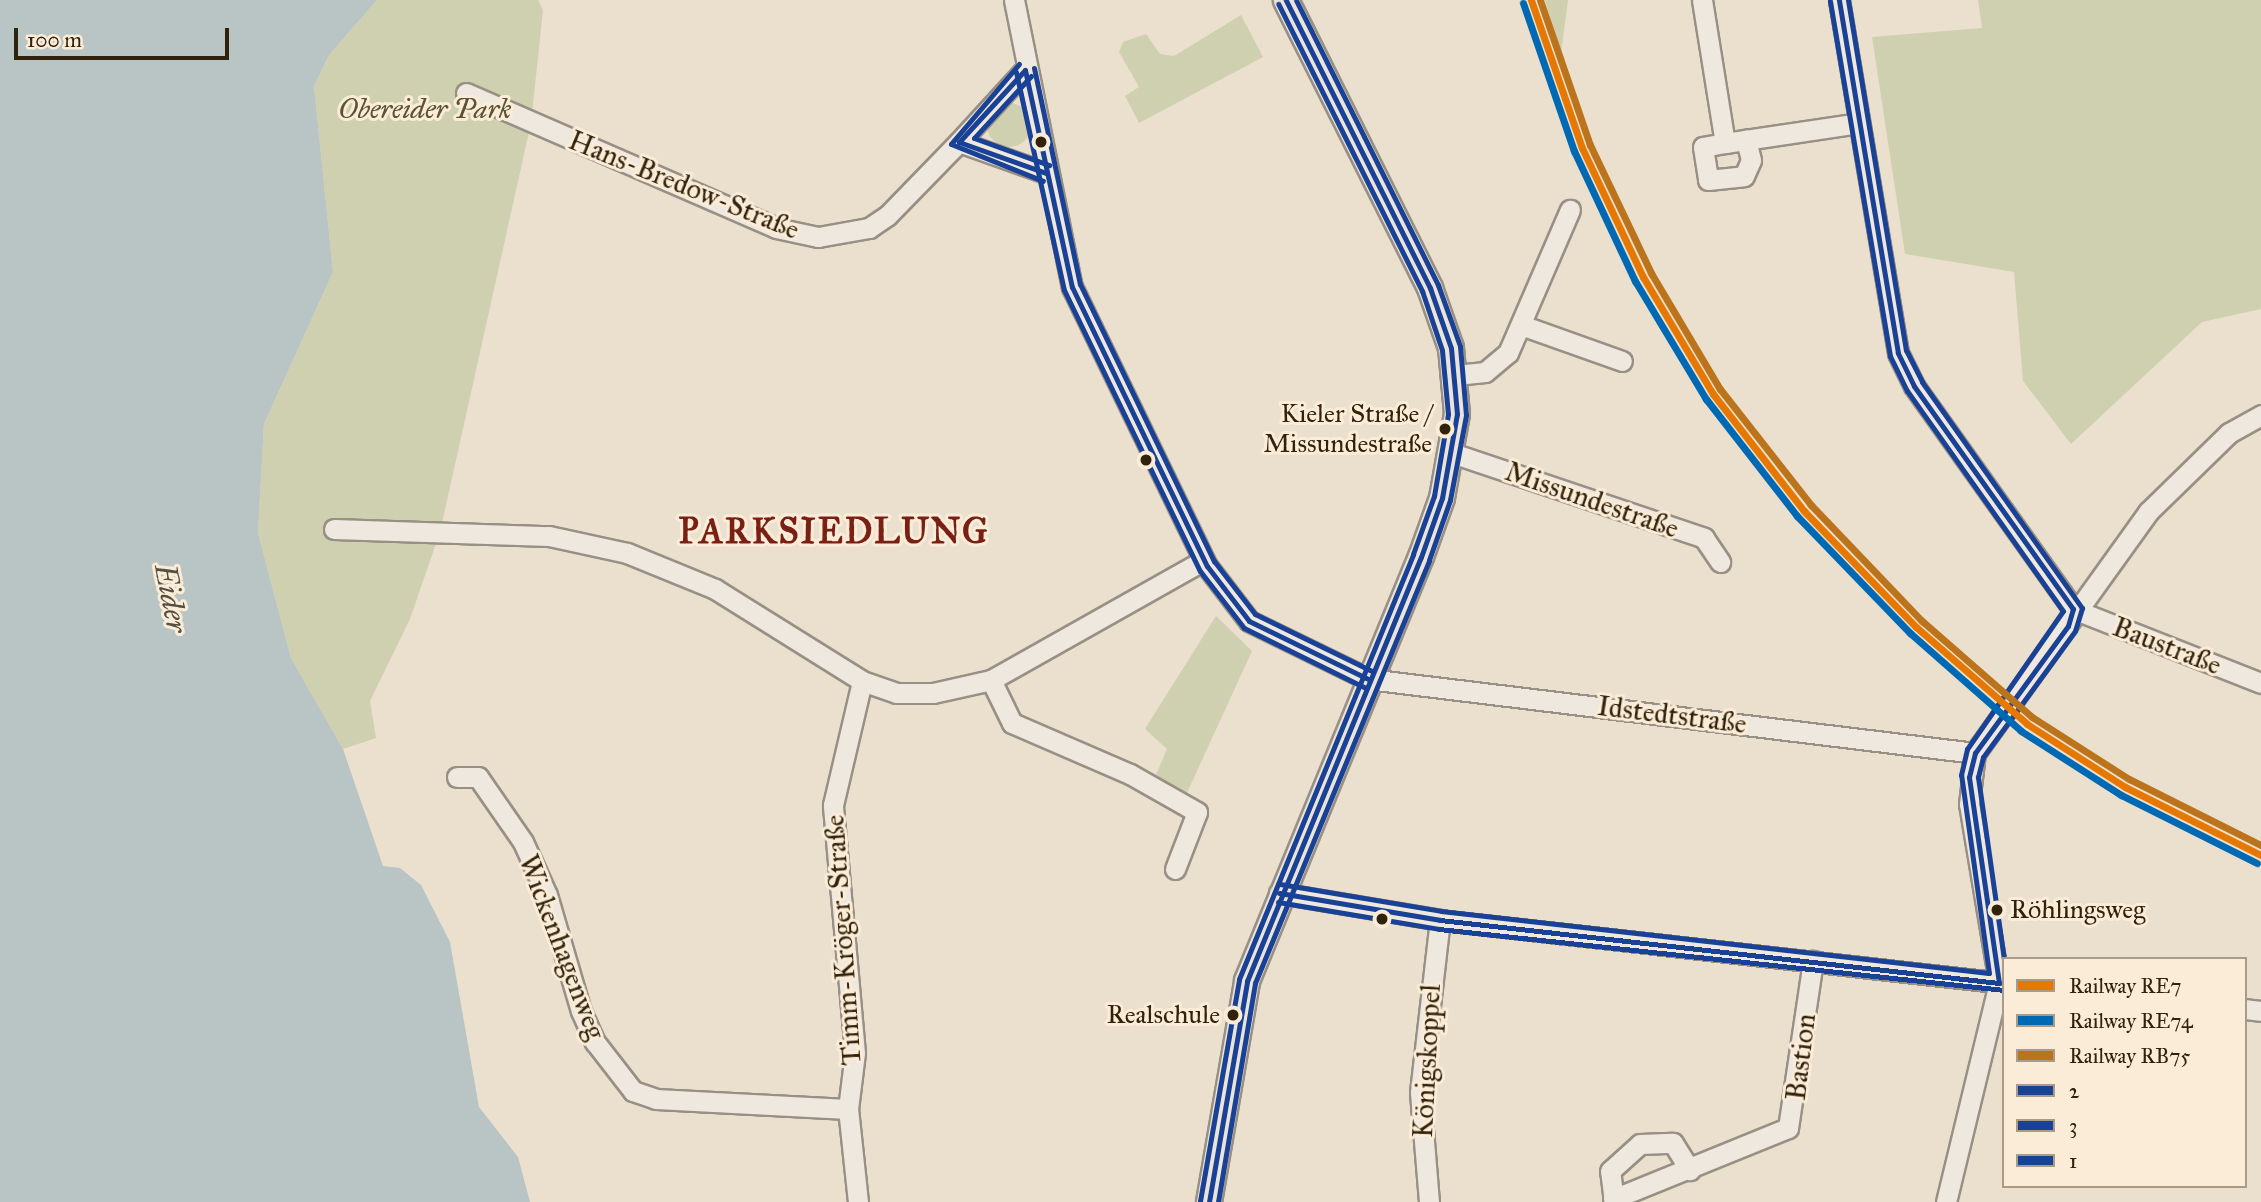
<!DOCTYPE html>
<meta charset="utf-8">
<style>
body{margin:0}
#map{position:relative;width:2261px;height:1202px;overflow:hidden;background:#ebdfce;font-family:"IM FELL Great Primer",serif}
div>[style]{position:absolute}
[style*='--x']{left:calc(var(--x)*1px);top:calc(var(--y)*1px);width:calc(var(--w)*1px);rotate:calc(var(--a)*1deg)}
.green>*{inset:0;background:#cfd0b0}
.round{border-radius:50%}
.water>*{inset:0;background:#b9c5c4}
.roads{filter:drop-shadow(2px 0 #989084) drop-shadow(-2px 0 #989084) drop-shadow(0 2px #989084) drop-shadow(0 -2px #989084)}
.minor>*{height:19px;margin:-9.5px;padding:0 9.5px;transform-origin:9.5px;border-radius:9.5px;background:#eee8df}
.major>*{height:24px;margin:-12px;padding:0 12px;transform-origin:12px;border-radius:12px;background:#ebe4db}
.bus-1>*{height:5px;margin:-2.5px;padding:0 2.5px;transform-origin:2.5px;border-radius:2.5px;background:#194196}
.bus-2>*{height:5px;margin:-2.5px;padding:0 2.5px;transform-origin:2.5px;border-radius:2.5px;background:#194196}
.bus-3>*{height:5px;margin:-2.5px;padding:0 2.5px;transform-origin:2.5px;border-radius:2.5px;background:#194196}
.rail-1>*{height:7px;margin:-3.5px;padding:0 3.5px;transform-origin:3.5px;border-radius:3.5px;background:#e67801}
.rail-2>*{height:7px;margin:-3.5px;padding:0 3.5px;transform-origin:3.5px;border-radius:3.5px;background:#0069b4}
.rail-3>*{height:7px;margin:-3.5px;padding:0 3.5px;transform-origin:3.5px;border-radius:3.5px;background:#bb741b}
.dots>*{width:19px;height:19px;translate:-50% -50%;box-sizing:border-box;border:4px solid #faecd7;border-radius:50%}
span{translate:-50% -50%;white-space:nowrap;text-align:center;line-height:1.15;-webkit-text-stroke:6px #faecd7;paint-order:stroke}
.bus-label{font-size:26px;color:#31220c}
.right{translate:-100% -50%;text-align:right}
.left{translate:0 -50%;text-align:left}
.park-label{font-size:28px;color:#5a5336;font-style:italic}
.street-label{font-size:28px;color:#31220c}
.water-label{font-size:30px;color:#545042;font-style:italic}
.district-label{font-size:35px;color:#7a1f14;font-weight:700;letter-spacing:2px}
.legend{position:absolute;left:2002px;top:957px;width:245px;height:231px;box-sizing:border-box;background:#faecd7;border:2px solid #aa9b86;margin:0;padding:9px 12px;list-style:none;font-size:21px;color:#31220c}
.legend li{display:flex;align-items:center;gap:14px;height:35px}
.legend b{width:35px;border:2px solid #aa9b86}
.scale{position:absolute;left:14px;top:28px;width:215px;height:32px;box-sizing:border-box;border:4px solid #31220c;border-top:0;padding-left:9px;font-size:21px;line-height:24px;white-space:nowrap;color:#31220c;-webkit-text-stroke:5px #faecd7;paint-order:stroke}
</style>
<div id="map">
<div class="green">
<i style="clip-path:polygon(377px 0,538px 0,543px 10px,531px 123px,440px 532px,410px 619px,370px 701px,376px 738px,343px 749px,291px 658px,258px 533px,264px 424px,333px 272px,314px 86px,329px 55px)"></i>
<i style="clip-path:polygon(1545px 0,1568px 0,1561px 53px)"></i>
<i style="clip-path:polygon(1978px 0,2261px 0,2261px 309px,2202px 322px,2071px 444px,2023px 381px,2014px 272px,1905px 254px,1872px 37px,1982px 28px)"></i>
<i style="clip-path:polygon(1241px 15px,1263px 57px,1139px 123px,1125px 96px,1139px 87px,1119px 52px,1123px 42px,1146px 34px,1160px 54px,1174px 56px)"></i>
<i class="round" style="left:987px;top:103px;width:44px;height:44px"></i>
<i style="clip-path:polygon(1216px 616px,1252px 651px,1186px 795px,1156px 775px,1167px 749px,1145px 729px)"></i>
</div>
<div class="water">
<i style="clip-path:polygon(0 0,377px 0,329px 55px,314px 86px,333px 272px,264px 424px,258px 533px,291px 658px,343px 749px,383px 866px,400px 868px,421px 885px,450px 942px,479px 1107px,518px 1157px,530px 1202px,0 1202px)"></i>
</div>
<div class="roads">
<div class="minor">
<i style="--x:1014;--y:0;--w:293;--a:78.6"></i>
<i style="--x:1072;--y:287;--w:310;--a:64.2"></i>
<i style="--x:1207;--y:566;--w:69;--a:52.6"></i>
<i style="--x:1249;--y:621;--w:132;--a:26"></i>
<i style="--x:1368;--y:679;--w:611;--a:6.95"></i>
<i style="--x:1702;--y:0;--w:145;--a:80.9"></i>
<i style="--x:1725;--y:143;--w:135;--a:-8.5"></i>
<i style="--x:1839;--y:0;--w:358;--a:80.5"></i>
<i style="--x:1898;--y:353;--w:37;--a:64"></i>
<i style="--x:1914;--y:386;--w:274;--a:54.5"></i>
<i style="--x:1025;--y:70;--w:98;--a:132.5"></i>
<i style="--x:959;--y:142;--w:92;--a:19.6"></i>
<i style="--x:466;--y:93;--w:338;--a:23.5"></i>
<i style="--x:776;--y:228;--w:43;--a:12.1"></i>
<i style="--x:818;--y:237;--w:52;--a:-10"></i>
<i style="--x:869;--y:228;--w:22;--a:-34"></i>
<i style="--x:887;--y:216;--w:103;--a:-45.8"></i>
<i style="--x:1725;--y:143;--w:22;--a:170"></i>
<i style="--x:1703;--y:147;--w:33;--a:81"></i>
<i style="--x:1708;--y:180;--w:36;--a:-6"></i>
<i style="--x:1744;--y:176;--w:17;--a:-66"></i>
<i style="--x:1751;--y:160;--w:21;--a:-104"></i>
<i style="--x:1521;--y:325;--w:107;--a:19.6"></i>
<i style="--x:1456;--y:375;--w:29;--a:-6"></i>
<i style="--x:1485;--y:372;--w:30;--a:-40"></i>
<i style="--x:1508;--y:353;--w:156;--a:-66.6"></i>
<i style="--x:1452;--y:453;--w:266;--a:18.6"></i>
<i style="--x:1704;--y:538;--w:29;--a:56"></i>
<i style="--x:334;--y:529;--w:215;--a:1.9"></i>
<i style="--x:549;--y:536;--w:80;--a:12.3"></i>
<i style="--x:627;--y:553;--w:95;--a:22.2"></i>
<i style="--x:715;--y:589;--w:173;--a:32"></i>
<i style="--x:862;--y:681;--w:36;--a:19"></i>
<i style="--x:896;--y:693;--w:37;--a:0"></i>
<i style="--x:933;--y:693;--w:59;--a:-12.6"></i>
<i style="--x:991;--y:680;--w:244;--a:-29.4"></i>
<i style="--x:2073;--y:609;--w:202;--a:21.5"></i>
<i style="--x:991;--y:680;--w:48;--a:64"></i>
<i style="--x:1012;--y:723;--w:129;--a:23.4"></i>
<i style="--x:1130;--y:774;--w:77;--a:29.6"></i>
<i style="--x:1197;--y:812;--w:61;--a:111.1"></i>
<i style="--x:457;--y:777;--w:21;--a:0"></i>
<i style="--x:478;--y:777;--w:79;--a:55.3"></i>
<i style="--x:523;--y:842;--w:58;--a:65.6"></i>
<i style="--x:547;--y:895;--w:121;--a:73.7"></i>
<i style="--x:581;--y:1011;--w:34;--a:66"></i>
<i style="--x:595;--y:1042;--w:62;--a:52.2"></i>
<i style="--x:633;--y:1091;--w:24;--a:19"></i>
<i style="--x:656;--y:1099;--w:192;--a:3"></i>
<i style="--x:1279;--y:893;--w:163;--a:9.5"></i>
<i style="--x:1440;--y:920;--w:568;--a:6.37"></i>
<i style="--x:2245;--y:1009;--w:16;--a:7"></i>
<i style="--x:1613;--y:1199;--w:189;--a:-22.1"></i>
<i style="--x:1788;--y:1128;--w:169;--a:-81.5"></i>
<i style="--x:858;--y:1202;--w:94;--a:-96.1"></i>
<i style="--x:848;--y:1109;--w:56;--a:-82.9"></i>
<i style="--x:855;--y:1053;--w:249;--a:-95.1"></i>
<i style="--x:833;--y:805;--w:127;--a:-76.8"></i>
<i style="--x:1429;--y:1202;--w:110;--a:-94.7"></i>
<i style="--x:1420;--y:1092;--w:173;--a:-83.4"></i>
<i style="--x:1614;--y:1202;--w:31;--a:-97"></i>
<i style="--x:1610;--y:1171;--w:40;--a:-42"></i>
<i style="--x:1640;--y:1144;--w:33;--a:-2"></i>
<i style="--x:1673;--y:1143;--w:32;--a:58"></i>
<i style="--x:1946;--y:1202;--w:225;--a:-76.4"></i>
<i style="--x:1999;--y:983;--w:181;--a:-99.5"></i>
<i style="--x:1969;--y:804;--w:51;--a:-83.3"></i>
<i style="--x:1975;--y:753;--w:297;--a:-54.3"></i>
<i style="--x:2148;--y:512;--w:113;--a:-44.3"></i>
<i style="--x:2229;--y:433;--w:37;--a:-29"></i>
</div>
<div class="major">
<i style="--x:1209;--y:1202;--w:224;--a:-80.2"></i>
<i style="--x:1247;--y:981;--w:458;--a:-67.7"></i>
<i style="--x:1421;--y:557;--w:63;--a:-70.4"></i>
<i style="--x:1442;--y:498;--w:85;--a:-79.9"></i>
<i style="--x:1457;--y:414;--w:66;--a:-95.2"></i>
<i style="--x:1451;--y:348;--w:64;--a:-109.3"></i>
<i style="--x:1430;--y:288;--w:322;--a:-116.6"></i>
</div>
</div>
<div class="bus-1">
<i style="--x:1025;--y:70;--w:222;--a:77.8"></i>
<i style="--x:1072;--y:287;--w:310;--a:64.2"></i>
<i style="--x:1207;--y:566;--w:69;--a:52.6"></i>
<i style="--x:1249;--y:621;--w:132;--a:26"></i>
<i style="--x:1025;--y:70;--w:98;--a:132.5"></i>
<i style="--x:959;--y:142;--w:92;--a:19.6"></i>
<i style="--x:1279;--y:893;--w:163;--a:9.5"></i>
<i style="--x:1440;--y:920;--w:563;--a:6.43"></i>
<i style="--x:1999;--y:983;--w:208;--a:-98.3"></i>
<i style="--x:1969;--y:777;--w:25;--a:-76"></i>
<i style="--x:1975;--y:753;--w:157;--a:-53.8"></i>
<i style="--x:2068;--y:626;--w:18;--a:-74"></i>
<i style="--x:2073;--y:609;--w:274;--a:-125.5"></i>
<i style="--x:1914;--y:386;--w:37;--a:-116"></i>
<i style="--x:1898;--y:353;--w:358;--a:-99.5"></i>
<i style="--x:1209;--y:1202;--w:224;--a:-80.2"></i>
<i style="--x:1247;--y:981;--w:458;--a:-67.7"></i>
<i style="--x:1421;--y:557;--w:63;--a:-70.4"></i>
<i style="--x:1442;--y:498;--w:85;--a:-79.9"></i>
<i style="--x:1457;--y:414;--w:66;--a:-95.2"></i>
<i style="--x:1451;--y:348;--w:64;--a:-109.3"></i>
<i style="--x:1430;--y:288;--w:322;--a:-116.6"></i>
</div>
<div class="bus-2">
<i style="--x:1848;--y:0;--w:355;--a:80.6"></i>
<i style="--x:1906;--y:350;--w:36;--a:63"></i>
<i style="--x:1922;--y:382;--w:277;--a:54.7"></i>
<i style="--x:2082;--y:608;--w:24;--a:107"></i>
<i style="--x:2075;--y:631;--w:156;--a:126.1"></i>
<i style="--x:1983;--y:757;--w:21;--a:104"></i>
<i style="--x:1978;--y:777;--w:184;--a:81.9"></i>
<i style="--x:1019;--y:64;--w:105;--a:130.4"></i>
<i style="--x:951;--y:144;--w:99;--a:21.9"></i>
<i style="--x:1016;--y:72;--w:223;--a:77.6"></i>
<i style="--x:1064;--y:290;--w:312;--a:64.2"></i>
<i style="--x:1200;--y:571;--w:72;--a:52.3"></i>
<i style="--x:1244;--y:628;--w:134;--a:26.2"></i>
<i style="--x:1278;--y:902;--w:163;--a:9.5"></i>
<i style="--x:1439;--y:929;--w:568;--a:6.16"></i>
<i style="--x:1218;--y:1202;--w:222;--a:-80.4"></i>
<i style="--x:1255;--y:983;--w:457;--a:-67.6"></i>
<i style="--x:1429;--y:560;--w:64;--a:-70.7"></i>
<i style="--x:1450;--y:500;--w:86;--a:-79.3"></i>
<i style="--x:1466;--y:415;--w:69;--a:-95"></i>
<i style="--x:1460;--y:346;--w:65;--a:-109.8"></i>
<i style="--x:1438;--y:285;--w:318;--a:-116.5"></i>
</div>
<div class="bus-3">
<i style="--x:1034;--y:68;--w:221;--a:78"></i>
<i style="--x:1080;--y:284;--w:308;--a:64.2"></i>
<i style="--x:1214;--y:561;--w:67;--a:52.3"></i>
<i style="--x:1255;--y:614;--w:130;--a:26"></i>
<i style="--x:1031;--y:76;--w:84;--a:132.6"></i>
<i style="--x:974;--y:138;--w:80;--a:19.8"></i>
<i style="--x:1280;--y:884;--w:163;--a:9.5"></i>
<i style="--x:1441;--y:911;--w:551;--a:6.45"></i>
<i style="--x:1989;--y:973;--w:200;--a:-98"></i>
<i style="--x:1961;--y:775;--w:27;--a:-77"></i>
<i style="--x:1967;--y:749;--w:168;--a:-55.2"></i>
<i style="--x:2063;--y:611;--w:270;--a:-125.3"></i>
<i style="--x:1907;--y:391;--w:39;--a:-116"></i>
<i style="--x:1890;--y:356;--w:360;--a:-99.6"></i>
<i style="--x:1200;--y:1201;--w:225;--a:-80"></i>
<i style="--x:1239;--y:979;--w:459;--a:-67.7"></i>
<i style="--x:1413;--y:554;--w:62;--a:-70.1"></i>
<i style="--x:1434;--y:496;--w:83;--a:-80.3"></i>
<i style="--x:1448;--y:414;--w:64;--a:-95.4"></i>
<i style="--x:1442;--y:350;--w:62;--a:-108.7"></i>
<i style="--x:1422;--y:291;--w:321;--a:-116.6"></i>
</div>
<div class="rail-1">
<i style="--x:1531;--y:0;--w:157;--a:71"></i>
<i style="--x:1582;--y:148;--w:143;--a:64.7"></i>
<i style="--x:1643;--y:277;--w:136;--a:59.1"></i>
<i style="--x:1713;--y:394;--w:148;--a:52.1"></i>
<i style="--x:1804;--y:511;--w:161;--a:46"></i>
<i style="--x:1916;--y:627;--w:147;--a:41.1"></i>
<i style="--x:2027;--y:724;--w:117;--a:32.7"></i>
<i style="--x:2125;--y:787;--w:152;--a:26.6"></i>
</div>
<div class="rail-2">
<i style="--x:1523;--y:3;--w:157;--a:71"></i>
<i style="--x:1574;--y:151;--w:144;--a:64.9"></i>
<i style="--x:1635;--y:281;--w:138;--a:59"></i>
<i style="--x:1706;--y:399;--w:148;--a:52.1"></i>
<i style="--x:1797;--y:516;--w:163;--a:46"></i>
<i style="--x:1910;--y:633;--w:148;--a:41.4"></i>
<i style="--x:2021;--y:731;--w:119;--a:32.6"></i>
<i style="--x:2121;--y:795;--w:152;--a:26.6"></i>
</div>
<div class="rail-3">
<i style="--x:1540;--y:0;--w:153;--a:71"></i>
<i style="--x:1590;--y:145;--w:142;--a:64.5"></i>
<i style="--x:1651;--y:273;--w:135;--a:59.3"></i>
<i style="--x:1720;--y:389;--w:147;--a:51.9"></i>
<i style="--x:1811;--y:505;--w:161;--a:46.3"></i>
<i style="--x:1922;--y:621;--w:146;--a:41.1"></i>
<i style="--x:2032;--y:717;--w:115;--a:32.6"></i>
<i style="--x:2129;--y:779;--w:148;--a:26.6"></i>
</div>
<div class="dots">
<i style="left:1041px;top:142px;background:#31220c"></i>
<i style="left:1445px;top:429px;background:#31220c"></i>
<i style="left:1146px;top:460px;background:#31220c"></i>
<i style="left:1997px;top:910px;background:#31220c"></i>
<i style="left:1382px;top:919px;background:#31220c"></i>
<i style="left:1233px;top:1015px;background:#31220c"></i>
</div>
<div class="bus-label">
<span class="right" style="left:1432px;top:429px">Kieler Straße /<br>Missundestraße</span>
<span class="left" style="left:2010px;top:910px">Röhlingsweg</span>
<span class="right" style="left:1220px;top:1015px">Realschule</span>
</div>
<div class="park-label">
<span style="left:425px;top:109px">Obereider Park</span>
</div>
<div class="street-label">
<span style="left:684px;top:185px;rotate:22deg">Hans-Bredow-Straße</span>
<span style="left:1592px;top:500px;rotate:19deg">Missundestraße</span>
<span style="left:2167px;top:646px;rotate:21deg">Baustraße</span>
<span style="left:1672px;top:715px;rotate:7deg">Idstedtstraße</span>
<span style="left:843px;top:940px;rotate:-94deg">Timm-Kröger-Straße</span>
<span style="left:562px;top:947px;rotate:69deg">Wickenhagenweg</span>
<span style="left:1801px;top:1057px;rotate:-83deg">Bastion</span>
<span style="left:1427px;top:1061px;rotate:-87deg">Königskoppel</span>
</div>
<div class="water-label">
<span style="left:171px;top:598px;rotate:79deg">Eider</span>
</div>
<div class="district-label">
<span style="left:834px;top:532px">PARKSIEDLUNG</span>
</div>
<ul class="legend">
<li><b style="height:9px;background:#e67801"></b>Railway RE7</li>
<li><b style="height:9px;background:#0069b4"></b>Railway RE74</li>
<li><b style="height:9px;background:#bb741b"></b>Railway RB75</li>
<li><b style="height:9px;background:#194196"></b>2</li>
<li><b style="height:9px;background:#194196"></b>3</li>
<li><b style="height:9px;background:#194196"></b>1</li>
</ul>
<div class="scale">100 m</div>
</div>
